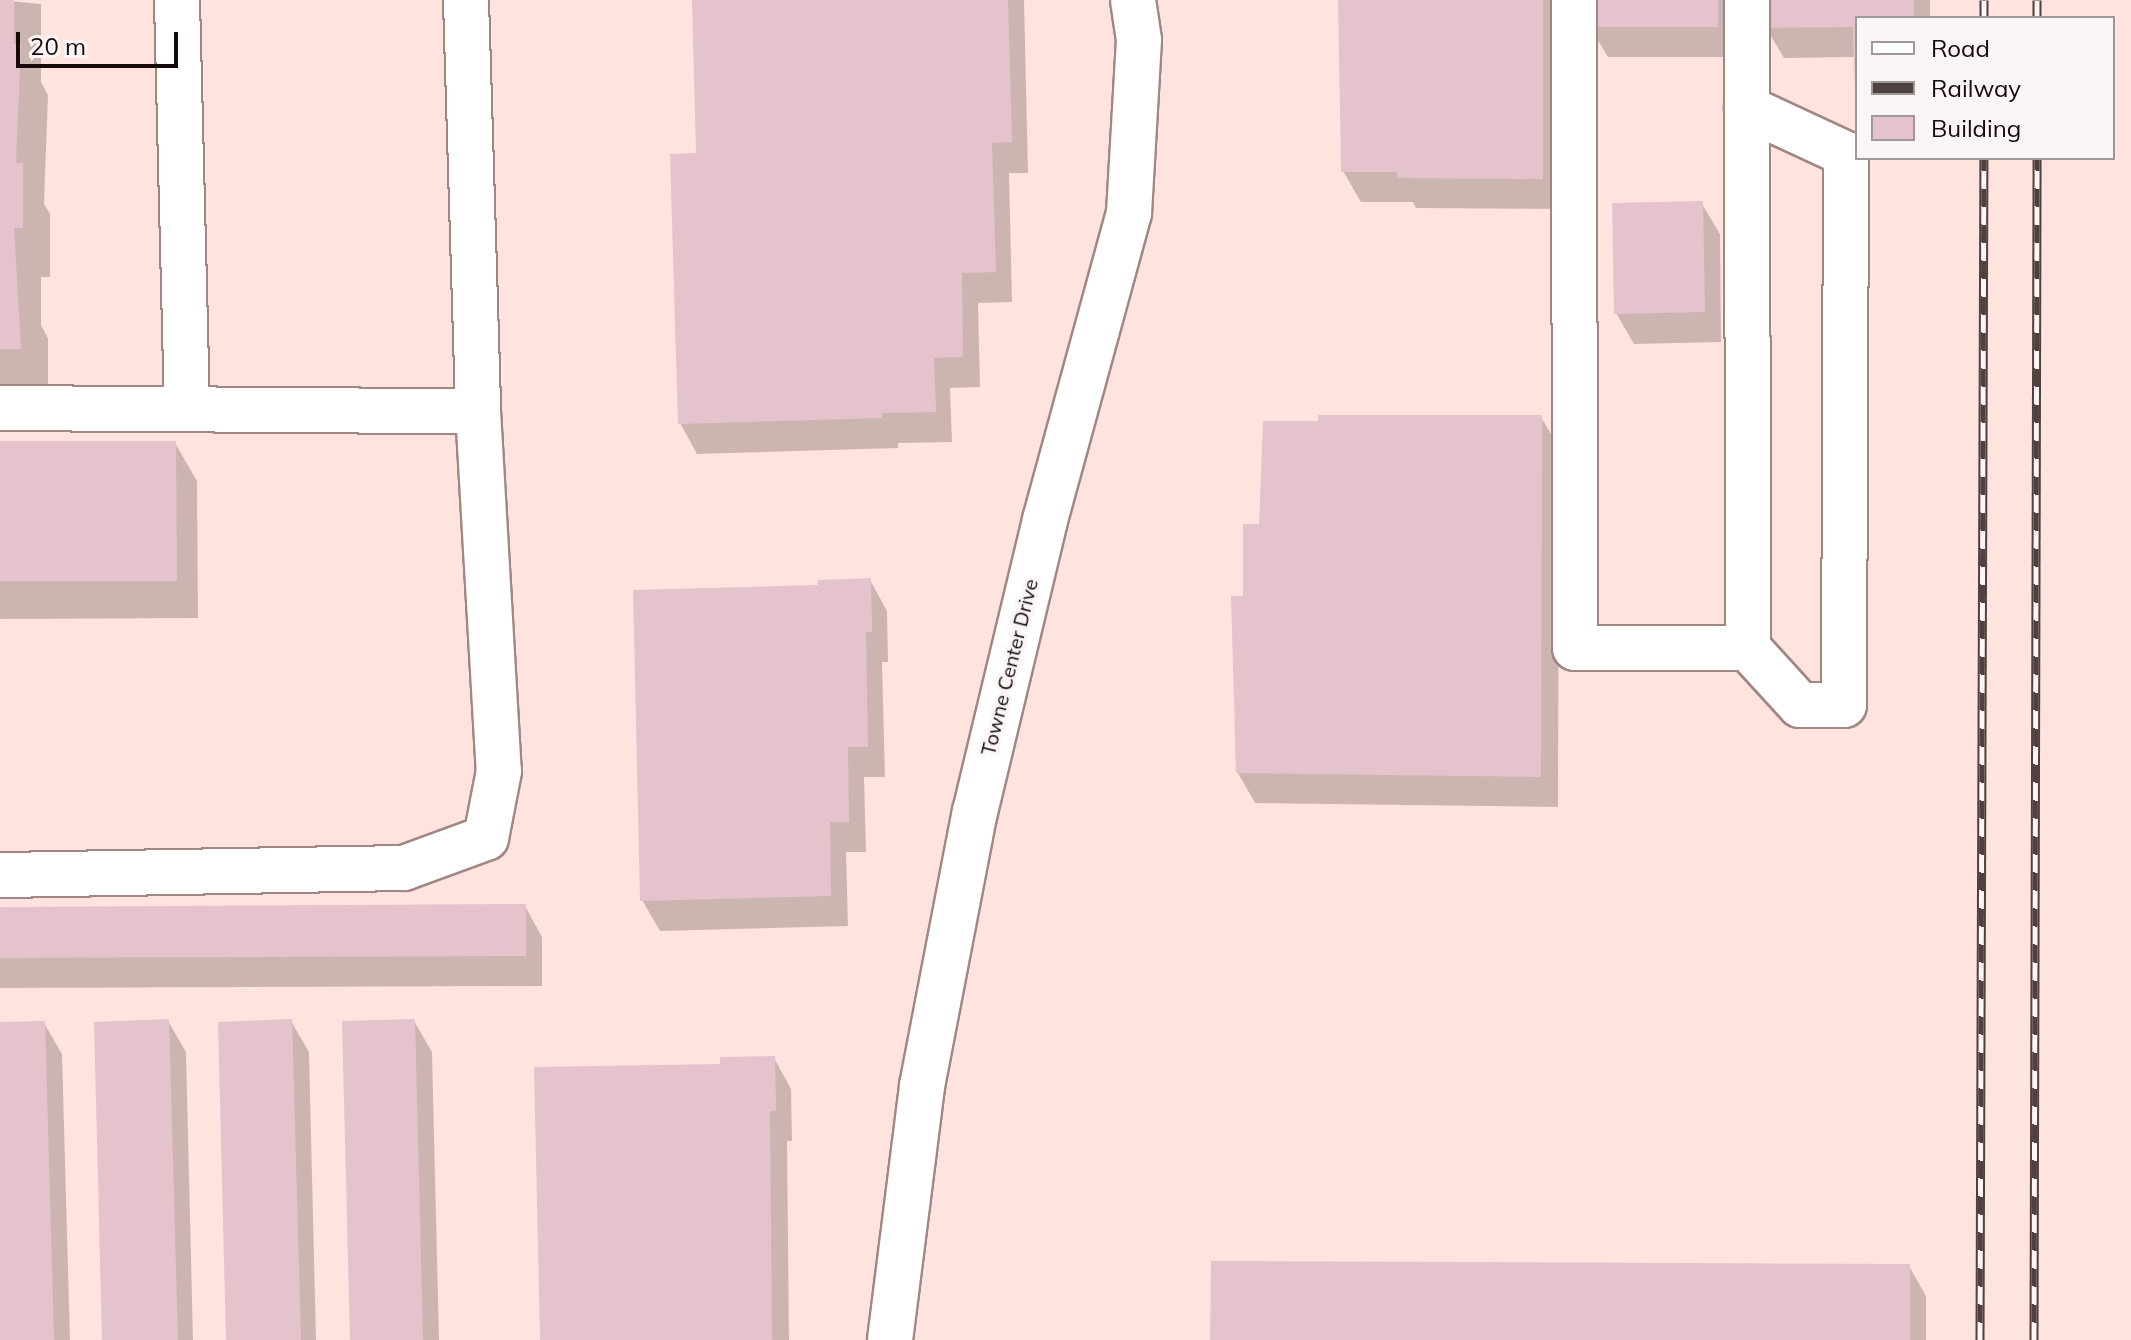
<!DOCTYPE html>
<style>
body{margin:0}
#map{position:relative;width:2131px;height:1340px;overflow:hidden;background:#ffe3de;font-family:Mulish,sans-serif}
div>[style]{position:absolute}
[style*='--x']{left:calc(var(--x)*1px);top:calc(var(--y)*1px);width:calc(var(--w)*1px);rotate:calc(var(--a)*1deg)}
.shadow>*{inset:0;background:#0003}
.building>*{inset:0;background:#e5c3cd}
.roads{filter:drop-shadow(2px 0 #a18784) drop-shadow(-2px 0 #a18784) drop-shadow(0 2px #a18784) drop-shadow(0 -2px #a18784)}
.minor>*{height:44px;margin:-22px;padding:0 22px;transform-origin:22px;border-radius:22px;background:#fff}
.rail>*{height:9px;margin-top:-4.5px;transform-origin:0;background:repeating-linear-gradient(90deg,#fbf6f5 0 18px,#4e413f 0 36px);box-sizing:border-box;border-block:2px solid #4e413f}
span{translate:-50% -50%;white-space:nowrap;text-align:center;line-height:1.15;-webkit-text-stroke:7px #fbf6f5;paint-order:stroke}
.street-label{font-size:20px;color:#140b0a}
.legend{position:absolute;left:1855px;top:16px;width:260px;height:144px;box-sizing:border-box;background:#fbf6f5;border:2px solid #9f9897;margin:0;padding:10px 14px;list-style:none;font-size:24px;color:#140b0a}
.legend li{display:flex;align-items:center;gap:16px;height:40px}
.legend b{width:40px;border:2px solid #9f9897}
.scale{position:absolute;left:16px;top:32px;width:162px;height:36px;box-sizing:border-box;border:4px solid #140b0a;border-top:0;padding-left:10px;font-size:24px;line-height:28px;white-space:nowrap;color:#140b0a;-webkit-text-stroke:6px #fbf6f5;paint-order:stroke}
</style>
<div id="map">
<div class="shadow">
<i style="clip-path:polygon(0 0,41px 4px,41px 82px,48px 95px,44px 204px,50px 214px,50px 277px,41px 277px,41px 325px,48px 338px,48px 397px,0 397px)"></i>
<i style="clip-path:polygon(694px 0,1024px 0,1028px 173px,1009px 173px,1012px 302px,978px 303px,980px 387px,950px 388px,952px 442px,898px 443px,898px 448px,697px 454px,680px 423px,698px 155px)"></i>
<i style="clip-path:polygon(1341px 0,1553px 0,1560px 209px,1416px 208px,1413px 202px,1361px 202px,1343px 171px)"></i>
<i style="clip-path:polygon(1590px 0,1735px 0,1735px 57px,1608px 57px,1590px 27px)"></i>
<i style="clip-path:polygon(1766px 0,1930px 0,1930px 18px,1857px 18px,1857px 87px,1856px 57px,1784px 58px,1766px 28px)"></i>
<i style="clip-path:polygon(1702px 204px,1720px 234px,1721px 342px,1634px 344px,1616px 313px)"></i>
<i style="clip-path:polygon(1541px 417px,1559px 448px,1558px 807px,1255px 803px,1238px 773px,1245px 598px,1261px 526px,1320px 423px)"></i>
<i style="clip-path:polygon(0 443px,175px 443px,197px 481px,198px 618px,0 619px)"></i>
<i style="clip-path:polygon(870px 580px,887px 611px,888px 662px,882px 662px,885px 777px,864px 777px,866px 852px,846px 852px,848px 926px,660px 931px,642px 900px,820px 587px)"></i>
<i style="clip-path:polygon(525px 906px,542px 937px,542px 986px,0 988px,0 909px)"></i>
<i style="clip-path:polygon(168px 1021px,186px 1052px,193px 1340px,104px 1340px)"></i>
<i style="clip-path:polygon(291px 1021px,309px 1052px,316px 1340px,228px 1340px)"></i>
<i style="clip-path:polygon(414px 1021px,432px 1052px,439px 1340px,352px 1340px)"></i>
<i style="clip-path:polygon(44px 1023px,62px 1054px,70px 1340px,0 1340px,0 1024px)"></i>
<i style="clip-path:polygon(774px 1058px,791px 1089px,792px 1141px,787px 1141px,789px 1340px,542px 1340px,722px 1066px)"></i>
<i style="clip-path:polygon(1909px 1266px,1926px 1296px,1926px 1340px,1212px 1340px)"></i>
</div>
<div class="building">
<i style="clip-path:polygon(0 0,14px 0,14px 44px,21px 44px,16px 163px,23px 163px,23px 228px,14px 228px,21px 349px,0 349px)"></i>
<i style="clip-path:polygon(692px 0,1008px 0,1012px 142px,992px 143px,996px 272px,962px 273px,963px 357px,934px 358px,936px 412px,882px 413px,882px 418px,678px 424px,670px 154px,696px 153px)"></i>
<i style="clip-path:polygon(1338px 0,1543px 0,1543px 179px,1397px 178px,1397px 172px,1341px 172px)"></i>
<i style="clip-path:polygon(1588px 0,1718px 0,1718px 27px,1588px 27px)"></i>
<i style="clip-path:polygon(1764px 0,1914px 0,1914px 18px,1857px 18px,1854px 86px,1853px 27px,1764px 28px)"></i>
<i style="clip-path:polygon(1703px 201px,1705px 312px,1614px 314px,1612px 203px)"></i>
<i style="clip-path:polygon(1318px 415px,1542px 415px,1541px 777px,1236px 773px,1231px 596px,1243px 596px,1243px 524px,1259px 524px,1263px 421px,1318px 421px)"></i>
<i style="clip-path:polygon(0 441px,176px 441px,177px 581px,0 581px)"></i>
<i style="clip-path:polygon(871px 578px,872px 632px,866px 632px,868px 747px,848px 747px,849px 822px,830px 822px,831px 896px,640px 901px,633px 590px,818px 585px,818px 580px)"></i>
<i style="clip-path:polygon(526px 904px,526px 956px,0 958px,0 907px)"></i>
<i style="clip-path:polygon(169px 1019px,178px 1340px,102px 1340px,94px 1022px)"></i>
<i style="clip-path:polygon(292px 1019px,301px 1340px,226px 1340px,218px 1022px)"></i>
<i style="clip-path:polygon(415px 1019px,423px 1340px,350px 1340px,342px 1021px)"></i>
<i style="clip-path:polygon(45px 1021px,54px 1340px,0 1340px,0 1022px)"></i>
<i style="clip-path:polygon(775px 1056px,776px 1111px,770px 1111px,772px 1340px,540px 1340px,534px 1067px,720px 1064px,720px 1057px)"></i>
<i style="clip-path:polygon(1211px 1261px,1910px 1264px,1910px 1340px,1210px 1340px)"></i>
</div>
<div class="roads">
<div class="minor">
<i style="--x:177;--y:0;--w:409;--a:88.6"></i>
<i style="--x:466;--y:0;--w:411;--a:88.3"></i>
<i style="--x:1574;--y:0;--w:648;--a:89.91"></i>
<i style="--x:1575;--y:648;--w:173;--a:0"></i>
<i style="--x:1748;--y:648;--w:648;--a:-90.09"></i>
<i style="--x:1747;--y:108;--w:109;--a:24.9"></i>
<i style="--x:1846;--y:154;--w:551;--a:90.21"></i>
<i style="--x:1844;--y:705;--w:44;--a:180"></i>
<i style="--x:1800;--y:705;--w:77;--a:-132.4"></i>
<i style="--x:0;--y:408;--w:478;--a:0.4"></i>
<i style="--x:478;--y:411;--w:361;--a:86.7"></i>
<i style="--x:499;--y:771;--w:68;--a:101"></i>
<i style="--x:486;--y:838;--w:87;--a:159.9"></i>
<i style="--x:404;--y:868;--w:404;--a:179"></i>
<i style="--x:890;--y:1340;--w:256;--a:-82.8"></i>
<i style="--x:922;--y:1086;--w:279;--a:-79.1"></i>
<i style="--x:975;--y:812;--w:300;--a:-76.5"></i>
<i style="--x:1045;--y:520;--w:318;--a:-74.7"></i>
<i style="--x:1129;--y:213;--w:173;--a:-86.7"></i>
<i style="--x:1139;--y:40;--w:40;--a:-98.5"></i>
</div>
</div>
<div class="rail">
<i style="--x:1984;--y:18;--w:18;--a:-90"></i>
<i style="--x:2037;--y:18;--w:18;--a:-90"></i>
<i style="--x:1980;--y:1340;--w:1182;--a:-89.81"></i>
<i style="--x:2034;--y:1340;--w:1182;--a:-89.85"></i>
</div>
<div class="street-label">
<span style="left:1009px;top:667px;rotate:-76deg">Towne Center Drive</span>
</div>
<ul class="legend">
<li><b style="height:10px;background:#fff"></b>Road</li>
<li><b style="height:10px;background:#4e413f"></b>Railway</li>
<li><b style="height:22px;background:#e5c3cd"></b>Building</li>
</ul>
<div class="scale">20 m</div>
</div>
